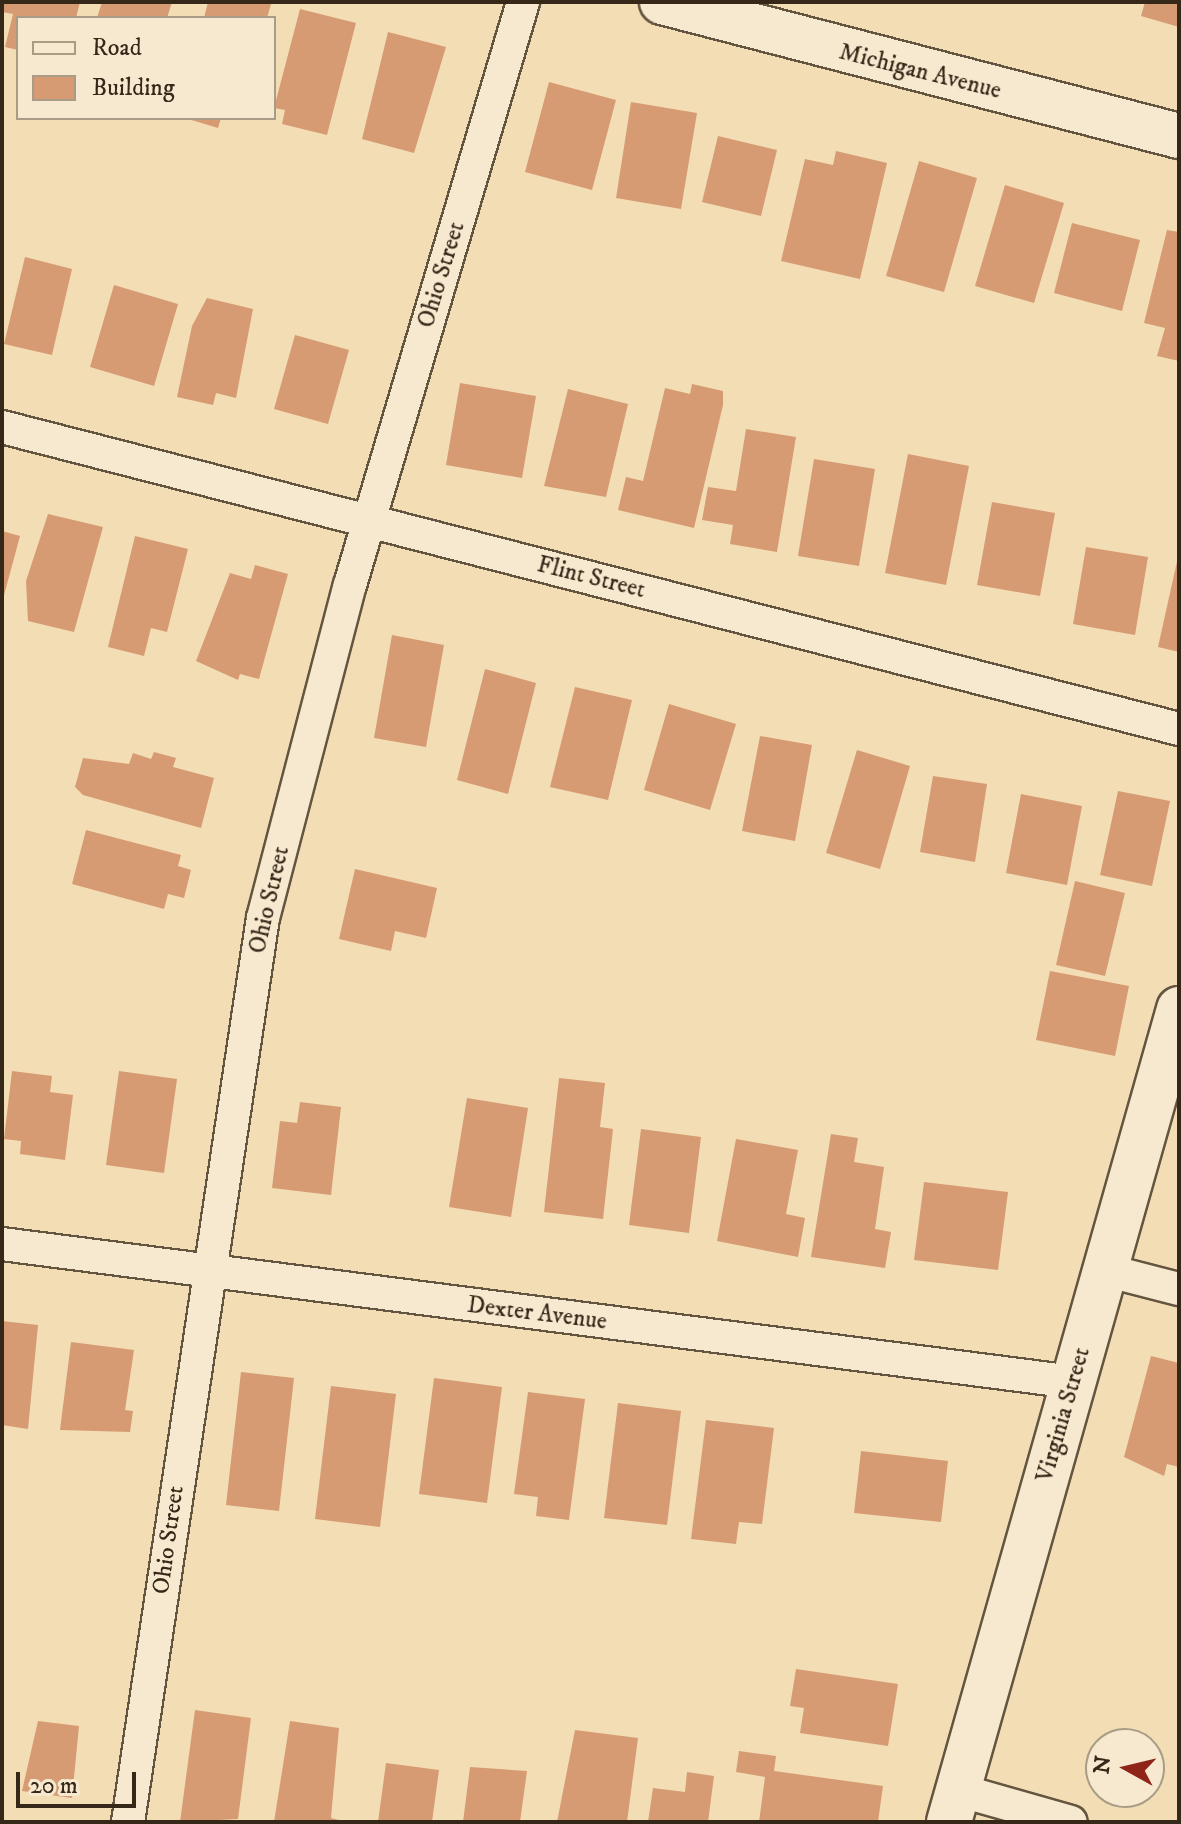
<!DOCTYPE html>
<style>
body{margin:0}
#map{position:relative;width:1181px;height:1824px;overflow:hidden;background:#f3ddb5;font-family:"IM FELL DW Pica",serif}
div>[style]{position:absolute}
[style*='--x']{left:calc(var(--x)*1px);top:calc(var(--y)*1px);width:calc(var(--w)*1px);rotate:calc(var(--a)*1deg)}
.building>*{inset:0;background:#d69b72}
.roads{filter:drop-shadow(2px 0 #645540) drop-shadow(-2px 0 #645540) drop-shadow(0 2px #645540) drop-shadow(0 -2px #645540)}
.street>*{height:32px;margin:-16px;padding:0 16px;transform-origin:16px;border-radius:16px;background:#f7e9cf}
.secondary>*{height:44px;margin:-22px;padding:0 22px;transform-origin:22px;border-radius:22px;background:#f7e9cf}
span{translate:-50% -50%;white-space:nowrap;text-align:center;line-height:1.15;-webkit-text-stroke:6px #f7e9cf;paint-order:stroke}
.street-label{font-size:24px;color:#352819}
.frame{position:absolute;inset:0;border:4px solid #352819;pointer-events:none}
.legend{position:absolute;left:16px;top:16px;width:260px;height:104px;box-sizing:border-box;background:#f7e9cf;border:2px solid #a99c86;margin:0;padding:10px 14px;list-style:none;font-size:24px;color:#352819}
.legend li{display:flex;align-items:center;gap:16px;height:40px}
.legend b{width:40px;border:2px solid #a99c86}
.north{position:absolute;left:1085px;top:1728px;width:80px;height:80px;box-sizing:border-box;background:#f7e9cf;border:2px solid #a99c86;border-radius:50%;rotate:278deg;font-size:22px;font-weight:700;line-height:32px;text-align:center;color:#352819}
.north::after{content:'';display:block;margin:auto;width:28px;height:36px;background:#8f2418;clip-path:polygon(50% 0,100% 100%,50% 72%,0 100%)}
.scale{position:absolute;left:16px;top:1772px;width:120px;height:36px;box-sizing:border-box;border:4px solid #352819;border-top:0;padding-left:10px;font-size:24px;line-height:28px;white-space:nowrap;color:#352819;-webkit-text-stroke:6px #f7e9cf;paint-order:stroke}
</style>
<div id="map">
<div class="building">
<i style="clip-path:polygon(2px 2px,80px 2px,76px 18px,18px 18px,18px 50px,5px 47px,13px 14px,2px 12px)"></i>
<i style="clip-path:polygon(102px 2px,172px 2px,167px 18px,97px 18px)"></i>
<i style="clip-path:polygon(208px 2px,263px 2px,271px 4px,267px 18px,204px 18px)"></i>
<i style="clip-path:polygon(1145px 2px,1179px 2px,1179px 27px,1141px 16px)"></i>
<i style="clip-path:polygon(300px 9px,356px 23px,327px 135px,282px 124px,285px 110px,274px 108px)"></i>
<i style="clip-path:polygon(388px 32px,446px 47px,414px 153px,362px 139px)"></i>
<i style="clip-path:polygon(549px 82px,616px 100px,592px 190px,525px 172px)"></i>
<i style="clip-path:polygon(631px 102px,697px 113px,681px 209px,616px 198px)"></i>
<i style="clip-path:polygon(185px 118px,221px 118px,218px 128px)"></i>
<i style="clip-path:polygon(718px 136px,777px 150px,761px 216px,702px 202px)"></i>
<i style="clip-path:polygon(836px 151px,887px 163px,860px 279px,781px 261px,805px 159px,833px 165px)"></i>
<i style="clip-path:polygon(919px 161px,977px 178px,944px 292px,886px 276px)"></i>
<i style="clip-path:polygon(1005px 185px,1064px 203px,1034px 303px,975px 286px)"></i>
<i style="clip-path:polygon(1072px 223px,1140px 240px,1122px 311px,1054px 293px)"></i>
<i style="clip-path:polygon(1167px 230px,1179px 232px,1179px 361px,1157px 356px,1165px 328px,1144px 323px)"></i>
<i style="clip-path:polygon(25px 257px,72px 269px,52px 355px,4px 344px)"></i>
<i style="clip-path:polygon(114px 285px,178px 304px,154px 386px,90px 367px)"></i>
<i style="clip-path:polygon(207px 298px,253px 309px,236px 398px,216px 393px,213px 405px,177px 397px,192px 326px)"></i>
<i style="clip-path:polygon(295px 335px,349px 350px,328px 424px,274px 409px)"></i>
<i style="clip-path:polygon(460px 383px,536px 396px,522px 478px,446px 465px)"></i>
<i style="clip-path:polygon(692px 384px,723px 391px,723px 405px,694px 528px,618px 510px,626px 477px,643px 481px,665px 388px,690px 394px)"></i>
<i style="clip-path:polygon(568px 389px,628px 404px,606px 497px,544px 486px)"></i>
<i style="clip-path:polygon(746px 429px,796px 437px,777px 552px,730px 544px,733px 525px,702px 520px,708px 487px,736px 491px)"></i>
<i style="clip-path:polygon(908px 454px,969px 466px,946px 585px,885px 573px)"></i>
<i style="clip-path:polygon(814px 459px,875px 469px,859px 566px,798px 556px)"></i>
<i style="clip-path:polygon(992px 502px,1055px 513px,1040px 596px,977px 585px)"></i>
<i style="clip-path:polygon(48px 514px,103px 527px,74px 632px,28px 621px,26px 581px)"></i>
<i style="clip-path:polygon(2px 531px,20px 536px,3px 599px,2px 599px)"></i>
<i style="clip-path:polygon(135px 536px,188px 549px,167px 632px,151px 628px,144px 656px,108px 647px)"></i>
<i style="clip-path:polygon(1086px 547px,1148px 557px,1135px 635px,1073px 624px)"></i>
<i style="clip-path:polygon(1178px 557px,1179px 557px,1179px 652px,1158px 647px)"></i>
<i style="clip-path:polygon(255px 565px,288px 574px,259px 679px,240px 674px,238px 680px,196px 661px,230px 573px,251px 579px)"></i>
<i style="clip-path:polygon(392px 635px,444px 645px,426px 747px,374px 738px)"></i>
<i style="clip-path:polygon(485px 669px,536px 683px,508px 794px,457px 780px)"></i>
<i style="clip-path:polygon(575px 687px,632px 700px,608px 800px,550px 787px)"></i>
<i style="clip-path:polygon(669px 704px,736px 724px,710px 810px,644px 790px)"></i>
<i style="clip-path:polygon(760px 736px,812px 745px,795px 841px,742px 831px)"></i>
<i style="clip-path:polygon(857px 750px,910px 766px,880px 869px,826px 853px)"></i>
<i style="clip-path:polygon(154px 752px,176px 758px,173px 767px,214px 778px,201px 828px,83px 795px,75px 787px,83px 758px,129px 764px,133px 753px,151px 759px)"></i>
<i style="clip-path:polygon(933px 776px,987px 784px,975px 862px,920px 852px)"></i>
<i style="clip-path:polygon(1118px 791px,1170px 801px,1152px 886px,1100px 875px)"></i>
<i style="clip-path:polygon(1021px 794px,1082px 806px,1067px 885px,1006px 873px)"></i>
<i style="clip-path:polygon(86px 830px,181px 855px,178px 866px,191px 870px,184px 898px,168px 894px,164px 909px,72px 884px)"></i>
<i style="clip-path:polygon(355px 869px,437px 888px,426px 938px,395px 931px,391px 951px,339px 939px)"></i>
<i style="clip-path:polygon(1075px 881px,1125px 893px,1105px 976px,1056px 965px)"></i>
<i style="clip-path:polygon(1050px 971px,1129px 986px,1115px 1056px,1036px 1040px)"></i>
<i style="clip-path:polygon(12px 1071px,52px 1076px,50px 1092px,73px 1095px,65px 1160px,20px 1154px,21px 1141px,4px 1139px)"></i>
<i style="clip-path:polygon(119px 1071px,177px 1079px,164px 1173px,106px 1165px)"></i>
<i style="clip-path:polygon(559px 1078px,605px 1083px,600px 1127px,613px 1129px,603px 1219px,544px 1212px)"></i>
<i style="clip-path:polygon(467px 1098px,528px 1108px,511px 1217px,449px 1207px)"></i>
<i style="clip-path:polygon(300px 1102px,341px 1107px,331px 1195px,272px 1188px,280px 1121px,297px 1123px)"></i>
<i style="clip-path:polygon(641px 1129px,701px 1137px,689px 1233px,629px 1225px)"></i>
<i style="clip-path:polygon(831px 1134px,858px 1138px,854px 1162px,884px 1167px,875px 1229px,891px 1232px,885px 1268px,811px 1257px)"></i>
<i style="clip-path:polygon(736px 1139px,798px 1150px,786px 1214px,805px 1218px,798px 1257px,717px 1241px)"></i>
<i style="clip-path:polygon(924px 1182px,1008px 1192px,998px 1270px,914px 1260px)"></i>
<i style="clip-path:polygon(2px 1321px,38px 1325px,28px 1429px,2px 1425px)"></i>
<i style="clip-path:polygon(71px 1342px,134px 1350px,125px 1410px,133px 1411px,130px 1432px,60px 1430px)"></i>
<i style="clip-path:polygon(1151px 1356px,1179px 1363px,1179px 1467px,1167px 1464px,1164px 1476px,1124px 1457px)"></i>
<i style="clip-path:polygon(241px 1372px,294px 1378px,279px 1511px,226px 1505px)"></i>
<i style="clip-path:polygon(434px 1378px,502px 1387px,487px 1503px,419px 1494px)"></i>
<i style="clip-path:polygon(331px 1386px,396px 1394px,380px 1527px,315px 1519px)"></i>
<i style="clip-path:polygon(528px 1392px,585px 1399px,569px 1520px,536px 1516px,538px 1497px,514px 1494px)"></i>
<i style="clip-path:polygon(618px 1403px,681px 1411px,667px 1525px,604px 1518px)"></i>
<i style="clip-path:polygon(706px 1420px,774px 1428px,762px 1524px,739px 1522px,736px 1544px,691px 1539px)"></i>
<i style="clip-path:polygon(861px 1451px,948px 1461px,941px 1522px,854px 1513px)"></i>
<i style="clip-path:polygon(796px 1669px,898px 1684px,888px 1746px,800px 1733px,804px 1708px,790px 1706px)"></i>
<i style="clip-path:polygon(195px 1710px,251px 1718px,238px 1819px,180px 1822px)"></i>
<i style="clip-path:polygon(38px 1721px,79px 1726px,72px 1798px,22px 1791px)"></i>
<i style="clip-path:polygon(290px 1721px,339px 1728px,331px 1818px,347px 1822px,274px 1822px)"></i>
<i style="clip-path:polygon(575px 1730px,638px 1738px,627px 1822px,557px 1822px)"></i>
<i style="clip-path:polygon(739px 1751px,776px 1756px,774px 1771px,883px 1786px,878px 1822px,759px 1822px,765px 1777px,736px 1772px)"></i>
<i style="clip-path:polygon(386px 1763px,439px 1770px,432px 1822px,378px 1822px)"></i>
<i style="clip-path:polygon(470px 1767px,527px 1771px,520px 1822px,463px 1822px)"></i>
<i style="clip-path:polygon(687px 1772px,714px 1776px,708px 1822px,648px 1822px,653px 1788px,685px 1792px)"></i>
</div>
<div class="roads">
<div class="street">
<i style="--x:2;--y:427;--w:1215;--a:14.39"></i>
<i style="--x:2;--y:1244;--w:1080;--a:7.34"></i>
<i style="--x:1105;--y:1270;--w:76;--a:14.4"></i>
<i style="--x:958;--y:1790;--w:117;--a:15.8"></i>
<i style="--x:128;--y:1822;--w:914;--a:-81.51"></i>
<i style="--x:263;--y:918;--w:344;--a:-75.4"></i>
<i style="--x:350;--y:585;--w:608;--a:-73.47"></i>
</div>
<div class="secondary">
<i style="--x:662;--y:2;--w:534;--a:14.53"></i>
<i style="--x:949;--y:1822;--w:845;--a:-74.2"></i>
</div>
</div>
<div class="street-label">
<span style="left:920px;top:72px;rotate:14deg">Michigan Avenue</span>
<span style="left:442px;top:275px;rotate:-73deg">Ohio Street</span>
<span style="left:591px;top:578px;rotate:14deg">Flint Street</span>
<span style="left:270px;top:900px;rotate:-77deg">Ohio Street</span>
<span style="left:537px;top:1314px;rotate:7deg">Dexter Avenue</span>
<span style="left:1064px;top:1415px;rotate:-74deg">Virginia Street</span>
<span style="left:169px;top:1540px;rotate:-82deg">Ohio Street</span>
</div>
<div class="frame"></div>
<ul class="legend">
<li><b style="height:10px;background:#f7e9cf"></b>Road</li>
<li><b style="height:22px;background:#d69b72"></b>Building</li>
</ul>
<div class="north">N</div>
<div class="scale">20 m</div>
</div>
